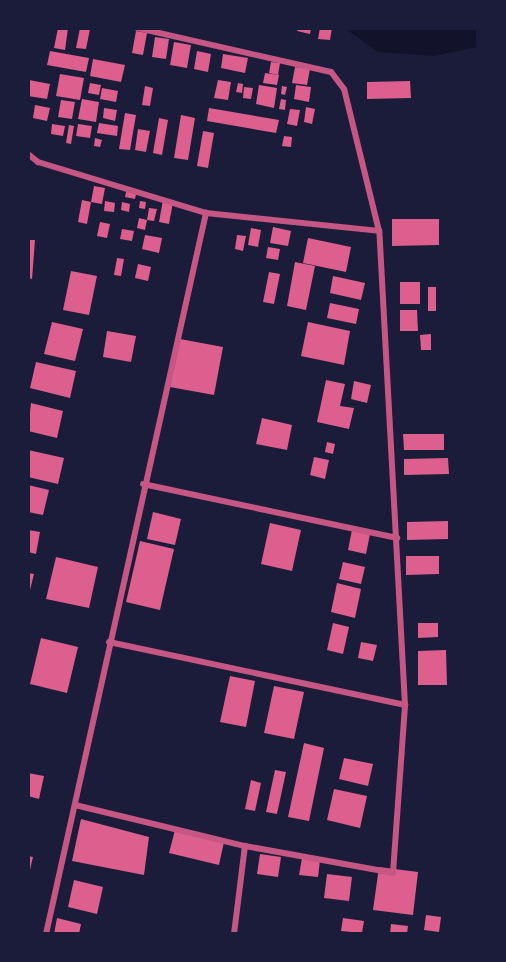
<!DOCTYPE html>
<style>
body{margin:0}
#map{position:relative;width:506px;height:962px;overflow:hidden;background:#1b1b3a;font-family:"PT Sans Narrow",sans-serif}
div>[style]{position:absolute}
[style*='--x']{left:calc(var(--x)*1px);top:calc(var(--y)*1px);width:calc(var(--w)*1px);rotate:calc(var(--a)*1deg)}
.water>*{inset:0;background:#12122b}
.building>*{inset:0;background:#dd5f8e}
.minor>*{height:6px;margin:-3px;padding:0 3px;transform-origin:3px;border-radius:3px;background:#c65784}
span{translate:-50% -50%;white-space:nowrap;text-align:center;line-height:1.15;-webkit-text-stroke:6px #1b1b3a;paint-order:stroke}
.frame{position:absolute;inset:0;border:30px solid #1b1b3a;pointer-events:none}
</style>
<div id="map">
<div class="water">
<i style="clip-path:polygon(346px 29px,477px 29px,477px 47px,434px 56px,378px 52px)"></i>
</div>
<div class="building">
<i style="clip-path:polygon(58px 28px,68px 28px,65px 50px,54px 48px)"></i>
<i style="clip-path:polygon(80px 28px,90px 29px,86px 49px,76px 48px)"></i>
<i style="clip-path:polygon(298px 28px,311px 28px,310px 34px,297px 31px)"></i>
<i style="clip-path:polygon(320px 28px,332px 28px,330px 40px,318px 39px)"></i>
<i style="clip-path:polygon(136px 31px,147px 33px,143px 55px,132px 53px)"></i>
<i style="clip-path:polygon(155px 37px,169px 39px,166px 59px,152px 57px)"></i>
<i style="clip-path:polygon(174px 42px,191px 45px,187px 68px,170px 65px)"></i>
<i style="clip-path:polygon(50px 51px,89px 58px,86px 72px,47px 65px)"></i>
<i style="clip-path:polygon(197px 51px,211px 54px,208px 72px,194px 69px)"></i>
<i style="clip-path:polygon(223px 54px,248px 58px,245px 73px,221px 68px)"></i>
<i style="clip-path:polygon(93px 59px,125px 65px,121px 82px,90px 76px)"></i>
<i style="clip-path:polygon(271px 62px,280px 63px,278px 75px,269px 73px)"></i>
<i style="clip-path:polygon(295px 67px,310px 69px,307px 85px,292px 83px)"></i>
<i style="clip-path:polygon(265px 73px,279px 75px,277px 85px,263px 83px)"></i>
<i style="clip-path:polygon(60px 74px,84px 78px,80px 100px,56px 96px)"></i>
<i style="clip-path:polygon(29px 80px,50px 84px,47px 99px,28px 96px)"></i>
<i style="clip-path:polygon(218px 80px,231px 82px,228px 100px,214px 98px)"></i>
<i style="clip-path:polygon(410px 81px,411px 98px,367px 99px,367px 82px)"></i>
<i style="clip-path:polygon(90px 83px,101px 85px,99px 95px,88px 93px)"></i>
<i style="clip-path:polygon(238px 83px,243px 84px,242px 93px,236px 92px)"></i>
<i style="clip-path:polygon(259px 85px,277px 88px,274px 108px,256px 104px)"></i>
<i style="clip-path:polygon(296px 85px,311px 87px,309px 102px,294px 99px)"></i>
<i style="clip-path:polygon(145px 86px,153px 88px,150px 106px,142px 105px)"></i>
<i style="clip-path:polygon(282px 86px,287px 87px,285px 95px,281px 94px)"></i>
<i style="clip-path:polygon(244px 87px,253px 88px,251px 99px,243px 98px)"></i>
<i style="clip-path:polygon(102px 88px,118px 91px,116px 102px,100px 99px)"></i>
<i style="clip-path:polygon(82px 99px,99px 102px,96px 122px,78px 119px)"></i>
<i style="clip-path:polygon(281px 99px,286px 100px,285px 110px,279px 109px)"></i>
<i style="clip-path:polygon(61px 100px,75px 102px,72px 119px,58px 117px)"></i>
<i style="clip-path:polygon(35px 105px,50px 108px,47px 121px,33px 118px)"></i>
<i style="clip-path:polygon(306px 107px,315px 109px,312px 124px,304px 122px)"></i>
<i style="clip-path:polygon(104px 108px,117px 110px,115px 121px,103px 118px)"></i>
<i style="clip-path:polygon(209px 108px,279px 120px,276px 133px,207px 121px)"></i>
<i style="clip-path:polygon(290px 109px,300px 110px,297px 126px,287px 124px)"></i>
<i style="clip-path:polygon(125px 113px,136px 115px,130px 150px,119px 149px)"></i>
<i style="clip-path:polygon(181px 115px,195px 118px,188px 160px,174px 158px)"></i>
<i style="clip-path:polygon(159px 118px,168px 120px,162px 155px,153px 153px)"></i>
<i style="clip-path:polygon(99px 123px,118px 126px,117px 136px,97px 133px)"></i>
<i style="clip-path:polygon(52px 124px,65px 126px,63px 136px,51px 134px)"></i>
<i style="clip-path:polygon(78px 124px,92px 126px,90px 138px,76px 136px)"></i>
<i style="clip-path:polygon(69px 125px,74px 126px,71px 144px,66px 143px)"></i>
<i style="clip-path:polygon(138px 129px,150px 131px,146px 152px,135px 150px)"></i>
<i style="clip-path:polygon(203px 131px,214px 133px,208px 168px,197px 166px)"></i>
<i style="clip-path:polygon(284px 136px,292px 137px,291px 147px,282px 146px)"></i>
<i style="clip-path:polygon(95px 138px,102px 140px,100px 147px,94px 146px)"></i>
<i style="clip-path:polygon(94px 186px,105px 188px,102px 204px,91px 202px)"></i>
<i style="clip-path:polygon(127px 188px,137px 190px,135px 199px,125px 197px)"></i>
<i style="clip-path:polygon(82px 200px,91px 202px,87px 224px,78px 222px)"></i>
<i style="clip-path:polygon(163px 200px,173px 202px,169px 224px,159px 222px)"></i>
<i style="clip-path:polygon(105px 201px,115px 203px,114px 212px,104px 211px)"></i>
<i style="clip-path:polygon(140px 201px,146px 202px,145px 209px,139px 208px)"></i>
<i style="clip-path:polygon(122px 202px,130px 204px,129px 212px,121px 210px)"></i>
<i style="clip-path:polygon(149px 208px,157px 209px,154px 221px,147px 220px)"></i>
<i style="clip-path:polygon(139px 218px,147px 220px,145px 230px,137px 228px)"></i>
<i style="clip-path:polygon(392px 219px,439px 219px,439px 245px,392px 246px)"></i>
<i style="clip-path:polygon(100px 222px,110px 224px,107px 238px,97px 236px)"></i>
<i style="clip-path:polygon(273px 227px,291px 231px,288px 246px,270px 243px)"></i>
<i style="clip-path:polygon(251px 228px,261px 230px,258px 247px,248px 245px)"></i>
<i style="clip-path:polygon(122px 229px,134px 231px,132px 241px,120px 239px)"></i>
<i style="clip-path:polygon(145px 235px,162px 238px,159px 253px,142px 249px)"></i>
<i style="clip-path:polygon(237px 235px,246px 236px,243px 251px,235px 249px)"></i>
<i style="clip-path:polygon(308px 238px,351px 247px,346px 272px,303px 263px)"></i>
<i style="clip-path:polygon(28px 240px,35px 240px,32px 279px,28px 278px)"></i>
<i style="clip-path:polygon(268px 247px,280px 249px,278px 260px,266px 258px)"></i>
<i style="clip-path:polygon(117px 258px,124px 259px,121px 276px,114px 275px)"></i>
<i style="clip-path:polygon(295px 262px,315px 266px,306px 310px,287px 306px)"></i>
<i style="clip-path:polygon(138px 264px,151px 267px,148px 281px,135px 278px)"></i>
<i style="clip-path:polygon(71px 271px,97px 276px,89px 315px,63px 310px)"></i>
<i style="clip-path:polygon(269px 272px,280px 274px,274px 304px,263px 302px)"></i>
<i style="clip-path:polygon(333px 276px,365px 283px,361px 300px,330px 293px)"></i>
<i style="clip-path:polygon(400px 282px,420px 282px,420px 304px,400px 304px)"></i>
<i style="clip-path:polygon(428px 287px,436px 287px,436px 311px,428px 311px)"></i>
<i style="clip-path:polygon(330px 303px,359px 309px,356px 324px,327px 318px)"></i>
<i style="clip-path:polygon(400px 310px,417px 310px,418px 331px,400px 331px)"></i>
<i style="clip-path:polygon(52px 322px,83px 329px,75px 361px,44px 354px)"></i>
<i style="clip-path:polygon(308px 322px,350px 331px,344px 365px,301px 356px)"></i>
<i style="clip-path:polygon(107px 331px,136px 336px,131px 362px,103px 357px)"></i>
<i style="clip-path:polygon(431px 334px,431px 350px,421px 350px,420px 335px)"></i>
<i style="clip-path:polygon(180px 339px,223px 347px,214px 395px,170px 387px)"></i>
<i style="clip-path:polygon(36px 362px,76px 371px,70px 398px,30px 388px)"></i>
<i style="clip-path:polygon(326px 380px,345px 384px,340px 406px,354px 408px,349px 429px,317px 422px)"></i>
<i style="clip-path:polygon(354px 381px,371px 385px,367px 403px,351px 399px)"></i>
<i style="clip-path:polygon(31px 403px,63px 411px,57px 438px,28px 431px)"></i>
<i style="clip-path:polygon(262px 418px,292px 425px,287px 450px,256px 444px)"></i>
<i style="clip-path:polygon(403px 434px,444px 434px,444px 450px,404px 450px)"></i>
<i style="clip-path:polygon(327px 442px,335px 444px,333px 454px,325px 452px)"></i>
<i style="clip-path:polygon(28px 450px,64px 458px,58px 484px,28px 477px)"></i>
<i style="clip-path:polygon(314px 457px,329px 460px,325px 479px,310px 475px)"></i>
<i style="clip-path:polygon(448px 458px,449px 474px,404px 475px,404px 459px)"></i>
<i style="clip-path:polygon(28px 485px,49px 490px,43px 515px,28px 512px)"></i>
<i style="clip-path:polygon(153px 512px,181px 519px,175px 545px,147px 539px)"></i>
<i style="clip-path:polygon(448px 521px,448px 539px,407px 540px,407px 522px)"></i>
<i style="clip-path:polygon(270px 523px,301px 530px,292px 571px,261px 564px)"></i>
<i style="clip-path:polygon(28px 530px,40px 532px,36px 554px,28px 552px)"></i>
<i style="clip-path:polygon(352px 530px,370px 534px,366px 554px,348px 550px)"></i>
<i style="clip-path:polygon(140px 541px,174px 549px,160px 610px,126px 602px)"></i>
<i style="clip-path:polygon(406px 556px,439px 556px,439px 574px,406px 575px)"></i>
<i style="clip-path:polygon(56px 557px,98px 567px,89px 608px,46px 599px)"></i>
<i style="clip-path:polygon(343px 562px,365px 567px,361px 584px,339px 579px)"></i>
<i style="clip-path:polygon(28px 573px,34px 574px,29px 594px,28px 594px)"></i>
<i style="clip-path:polygon(337px 583px,361px 589px,355px 618px,331px 612px)"></i>
<i style="clip-path:polygon(333px 623px,349px 627px,343px 654px,327px 650px)"></i>
<i style="clip-path:polygon(418px 623px,438px 623px,438px 637px,418px 638px)"></i>
<i style="clip-path:polygon(41px 638px,78px 647px,67px 693px,30px 684px)"></i>
<i style="clip-path:polygon(361px 642px,377px 645px,373px 661px,358px 658px)"></i>
<i style="clip-path:polygon(446px 650px,447px 685px,418px 685px,418px 651px)"></i>
<i style="clip-path:polygon(230px 676px,255px 681px,246px 727px,220px 722px)"></i>
<i style="clip-path:polygon(274px 686px,304px 692px,294px 739px,264px 733px)"></i>
<i style="clip-path:polygon(304px 743px,324px 748px,309px 821px,288px 817px)"></i>
<i style="clip-path:polygon(344px 758px,373px 764px,368px 786px,339px 779px)"></i>
<i style="clip-path:polygon(275px 770px,286px 772px,277px 814px,266px 812px)"></i>
<i style="clip-path:polygon(28px 773px,44px 776px,39px 799px,28px 796px)"></i>
<i style="clip-path:polygon(251px 780px,261px 783px,255px 811px,245px 809px)"></i>
<i style="clip-path:polygon(334px 789px,367px 796px,360px 828px,327px 820px)"></i>
<i style="clip-path:polygon(81px 819px,149px 837px,144px 875px,72px 861px)"></i>
<i style="clip-path:polygon(175px 830px,224px 842px,219px 865px,169px 853px)"></i>
<i style="clip-path:polygon(260px 854px,281px 857px,278px 877px,257px 874px)"></i>
<i style="clip-path:polygon(28px 856px,33px 857px,29px 874px,28px 874px)"></i>
<i style="clip-path:polygon(302px 858px,320px 860px,318px 877px,299px 875px)"></i>
<i style="clip-path:polygon(379px 867px,418px 872px,413px 915px,373px 910px)"></i>
<i style="clip-path:polygon(327px 874px,352px 877px,349px 901px,324px 898px)"></i>
<i style="clip-path:polygon(74px 880px,103px 887px,97px 914px,68px 907px)"></i>
<i style="clip-path:polygon(426px 915px,441px 917px,439px 932px,424px 930px)"></i>
<i style="clip-path:polygon(57px 918px,81px 924px,79px 934px,54px 934px)"></i>
<i style="clip-path:polygon(343px 918px,364px 921px,362px 933px,341px 931px)"></i>
<i style="clip-path:polygon(391px 924px,408px 926px,407px 934px,390px 934px)"></i>
</div>
<div class="minor">
<i style="--x:28;--y:154;--w:13;--a:39"></i>
<i style="--x:38;--y:162;--w:176;--a:16.9"></i>
<i style="--x:206;--y:213;--w:174;--a:5.9"></i>
<i style="--x:379;--y:231;--w:146;--a:-103.8"></i>
<i style="--x:344;--y:89;--w:21;--a:-127"></i>
<i style="--x:331;--y:72;--w:199;--a:-167.2"></i>
<i style="--x:143;--y:484;--w:260;--a:12"></i>
<i style="--x:109;--y:642;--w:303;--a:12"></i>
<i style="--x:75;--y:805;--w:175;--a:13.6"></i>
<i style="--x:245;--y:846;--w:150;--a:10.3"></i>
<i style="--x:393;--y:873;--w:168;--a:-85.9"></i>
<i style="--x:405;--y:705;--w:475;--a:-93.1"></i>
<i style="--x:46;--y:934;--w:739;--a:-77.49"></i>
<i style="--x:234;--y:934;--w:89;--a:-82.9"></i>
</div>
<div class="frame"></div>
</div>
